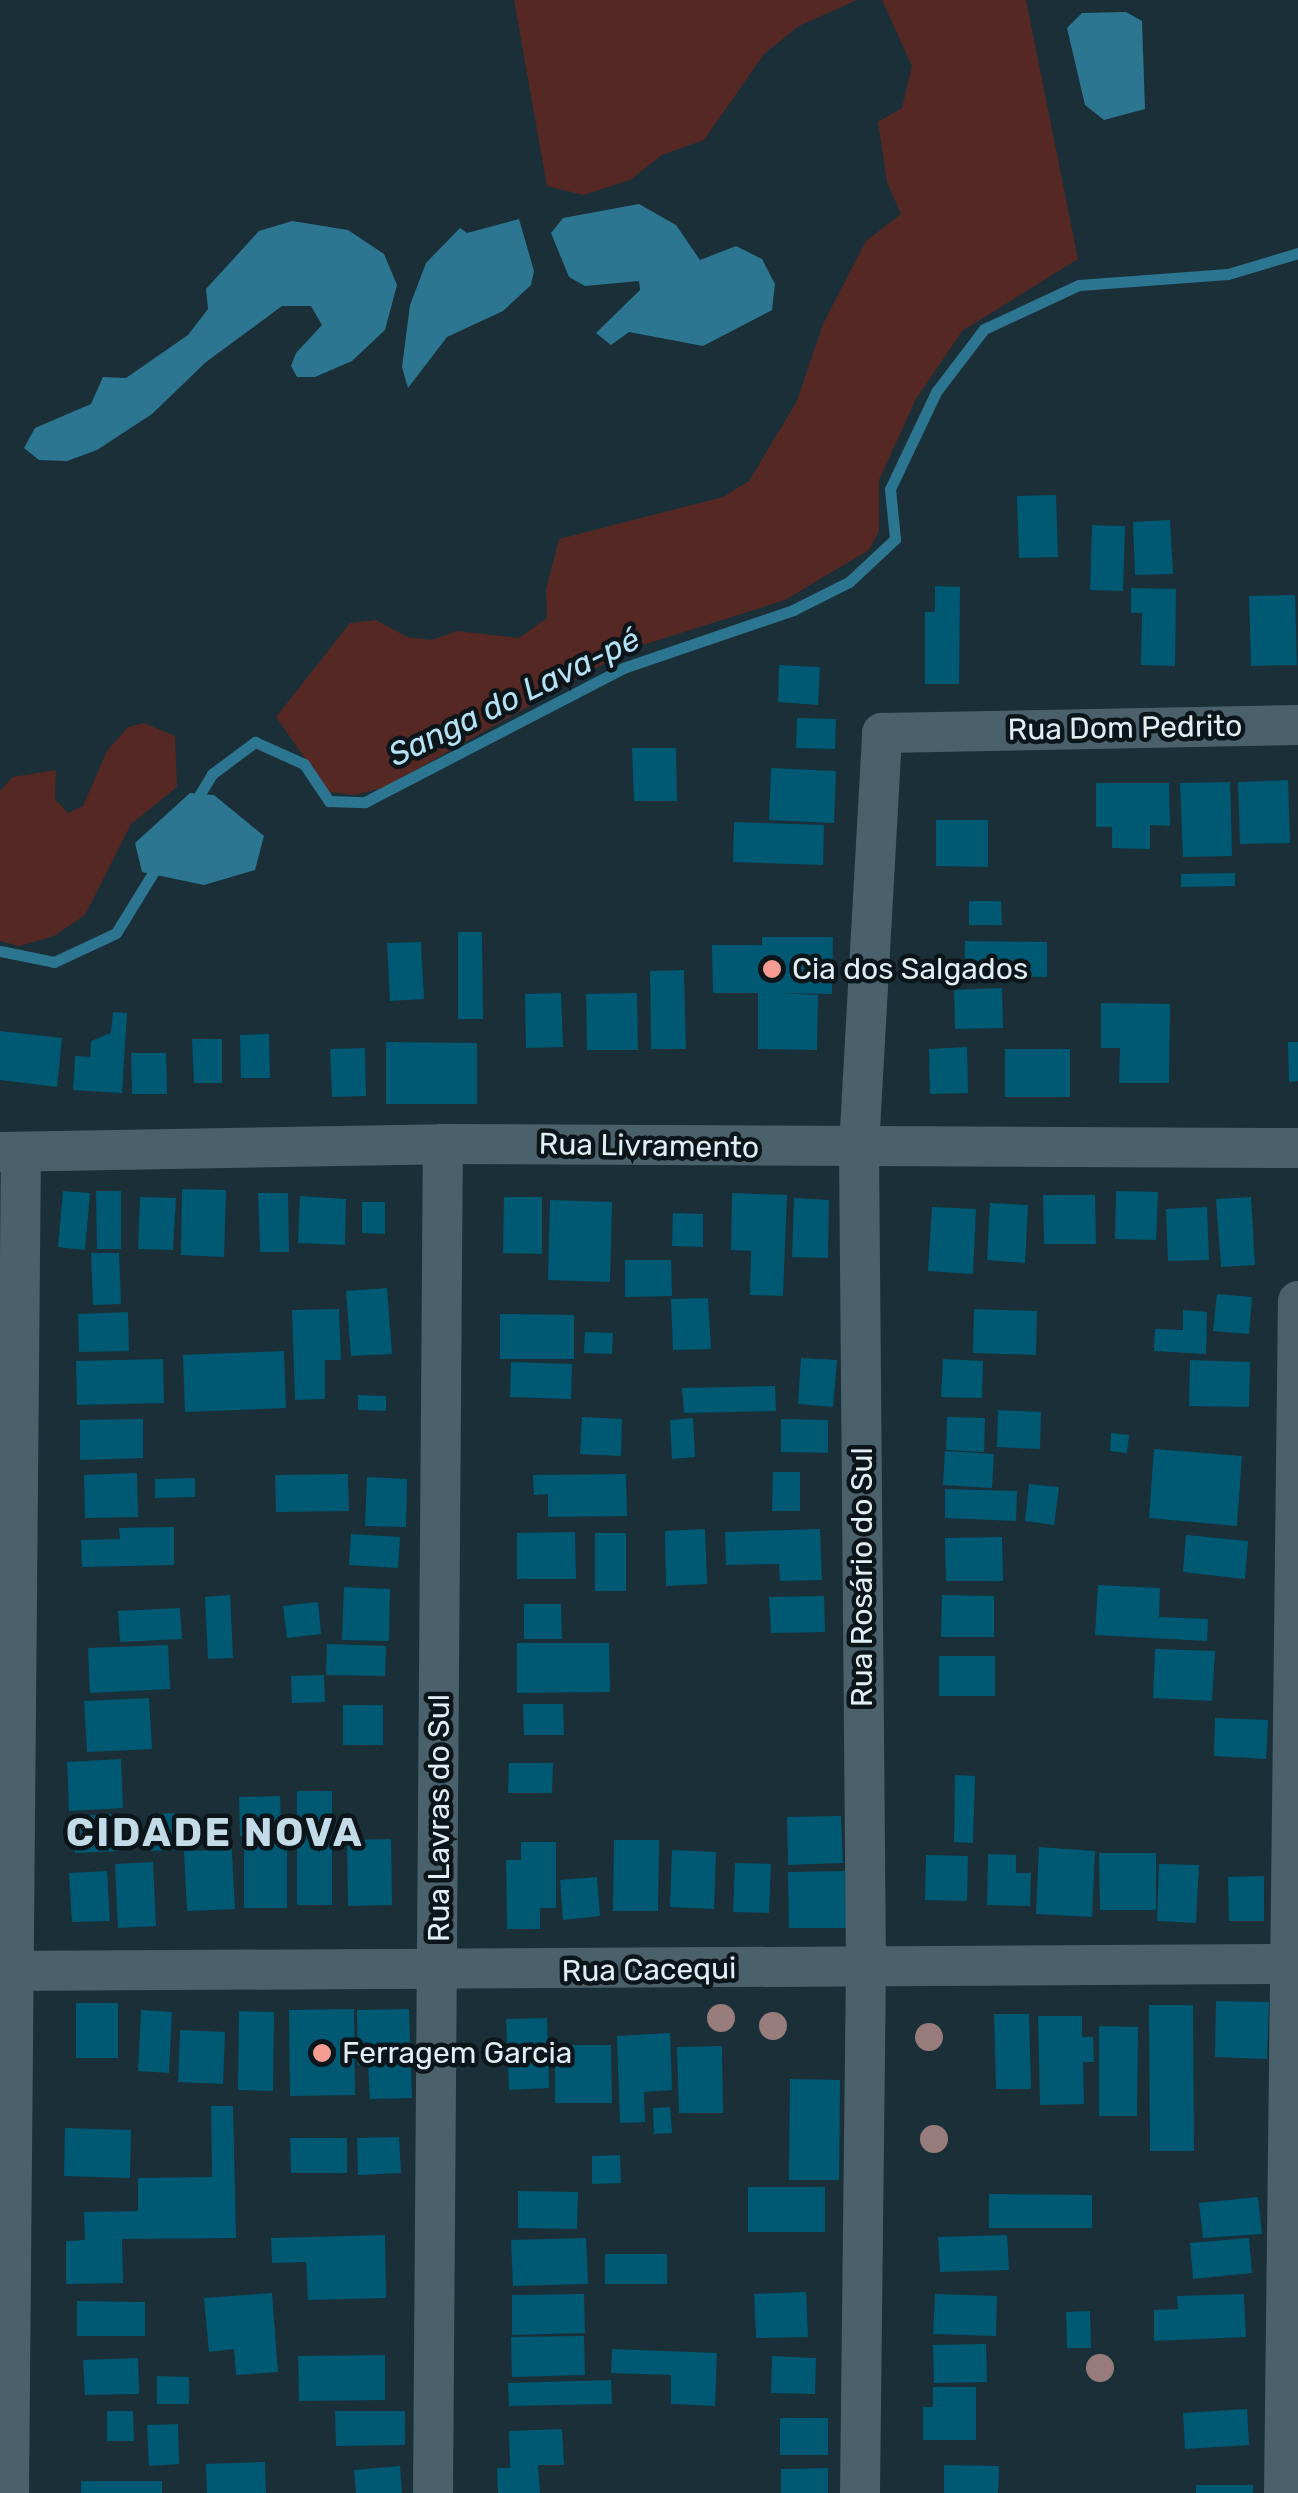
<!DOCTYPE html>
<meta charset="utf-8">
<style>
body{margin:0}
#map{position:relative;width:1298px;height:2493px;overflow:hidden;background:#1a2f38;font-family:Rubik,sans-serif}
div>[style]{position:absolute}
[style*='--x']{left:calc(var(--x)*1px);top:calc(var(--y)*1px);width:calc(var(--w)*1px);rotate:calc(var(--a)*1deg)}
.green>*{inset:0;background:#552824}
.water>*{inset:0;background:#2d7691}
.stream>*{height:11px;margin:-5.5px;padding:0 5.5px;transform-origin:5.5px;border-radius:5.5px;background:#2d7691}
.building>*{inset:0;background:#005973}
.minor>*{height:40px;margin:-20px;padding:0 20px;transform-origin:20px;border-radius:20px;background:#4a616b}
.trees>*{width:28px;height:28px;margin:-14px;border-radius:50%;background:#987c7c}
.dots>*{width:28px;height:28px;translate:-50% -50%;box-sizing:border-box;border:5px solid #0c1519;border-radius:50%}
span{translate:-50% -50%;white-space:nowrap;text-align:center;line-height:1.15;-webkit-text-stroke:9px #0c1519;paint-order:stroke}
.street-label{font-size:30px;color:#e1eef3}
.poi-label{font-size:30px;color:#e1eef3}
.left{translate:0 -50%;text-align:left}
.water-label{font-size:32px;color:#b5e2f5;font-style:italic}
.district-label{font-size:40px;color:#c2dbe7;font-weight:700;letter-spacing:2.5px}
</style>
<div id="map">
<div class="green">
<i style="clip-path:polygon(514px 0,857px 0,799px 26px,764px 54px,704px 140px,662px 155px,630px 180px,583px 195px,547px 186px)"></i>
<i style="clip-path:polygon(882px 0,1026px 0,1078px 259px,962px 331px,916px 399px,879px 480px,879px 531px,869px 550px,785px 600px,630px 649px,386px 787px,355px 795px,329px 792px,276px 717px,350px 623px,376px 620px,407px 637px,431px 640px,457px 631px,519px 638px,547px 618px,546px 589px,559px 539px,723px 497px,749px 481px,797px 401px,823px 324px,866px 241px,901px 214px,887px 182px,878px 122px,902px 108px,912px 66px)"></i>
<i style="clip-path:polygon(144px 723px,175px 736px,177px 787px,131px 824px,85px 915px,54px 936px,19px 946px,0 941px,0 791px,13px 777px,56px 770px,55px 799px,68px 813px,83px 806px,107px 751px,128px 727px)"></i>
</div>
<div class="water">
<i style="clip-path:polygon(1126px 12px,1142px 21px,1145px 109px,1104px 120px,1085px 105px,1067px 28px,1082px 13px)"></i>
<i style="clip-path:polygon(639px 204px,676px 225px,700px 260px,736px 246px,762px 259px,775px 284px,772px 310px,703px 346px,629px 332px,611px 345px,596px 333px,640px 290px,639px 281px,585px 286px,569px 277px,551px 233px,563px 218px)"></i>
<i style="clip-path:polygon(519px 219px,534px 271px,531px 285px,503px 311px,447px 337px,408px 388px,402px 367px,410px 305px,426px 263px,460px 228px,467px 233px)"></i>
<i style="clip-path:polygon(292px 221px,348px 230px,384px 254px,397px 285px,385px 330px,352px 361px,315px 377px,297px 377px,291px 366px,296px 353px,322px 325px,311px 306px,282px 306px,206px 362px,152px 414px,97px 450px,67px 461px,39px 460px,24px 448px,35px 428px,91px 404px,103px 377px,126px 378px,188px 335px,208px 309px,206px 289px,259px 231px)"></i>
<i style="clip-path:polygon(190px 793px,214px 795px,264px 836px,255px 870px,204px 885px,142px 872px,135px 843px)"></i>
</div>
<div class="stream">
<i style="--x:194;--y:804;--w:35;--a:-59"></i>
<i style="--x:212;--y:774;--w:54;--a:-36.7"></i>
<i style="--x:255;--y:742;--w:54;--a:24.2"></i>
<i style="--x:304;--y:764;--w:45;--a:56"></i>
<i style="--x:329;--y:801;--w:36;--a:2"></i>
<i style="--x:365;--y:802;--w:291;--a:-27.4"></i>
<i style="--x:623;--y:668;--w:180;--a:-18.8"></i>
<i style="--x:793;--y:610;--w:63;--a:-26.6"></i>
<i style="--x:849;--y:582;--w:63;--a:-43.1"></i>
<i style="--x:895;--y:539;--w:50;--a:-95.7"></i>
<i style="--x:890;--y:489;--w:107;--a:-64.6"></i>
<i style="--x:936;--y:392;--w:79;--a:-52.7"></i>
<i style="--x:984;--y:329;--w:105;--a:-24.9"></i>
<i style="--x:1079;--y:285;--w:149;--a:-4.2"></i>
<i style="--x:1228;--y:274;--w:73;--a:-16.7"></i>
<i style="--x:0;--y:951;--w:55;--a:11.5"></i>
<i style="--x:54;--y:962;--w:68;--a:-25.1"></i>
<i style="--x:116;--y:933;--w:82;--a:-58.4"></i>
</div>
<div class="building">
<i style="clip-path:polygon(1056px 495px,1058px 557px,1019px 558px,1017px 496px)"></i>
<i style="clip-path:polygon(1170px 520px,1173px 574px,1135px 575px,1133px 522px)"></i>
<i style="clip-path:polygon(1092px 525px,1125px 526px,1123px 591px,1090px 590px)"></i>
<i style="clip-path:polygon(935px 586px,960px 587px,959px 684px,925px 684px,925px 612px,935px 612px)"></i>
<i style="clip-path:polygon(1131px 588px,1176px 589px,1175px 666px,1141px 665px,1142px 613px,1131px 613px)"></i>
<i style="clip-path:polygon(1295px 595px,1297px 665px,1251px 666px,1249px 596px)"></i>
<i style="clip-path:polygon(779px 665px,820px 667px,818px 705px,778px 702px)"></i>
<i style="clip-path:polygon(797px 718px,836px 719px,835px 749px,796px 748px)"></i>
<i style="clip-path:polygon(632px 748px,676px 748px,677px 801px,634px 801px)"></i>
<i style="clip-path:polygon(771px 768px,836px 771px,834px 823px,769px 820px)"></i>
<i style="clip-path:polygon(1288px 780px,1290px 843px,1240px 844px,1238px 782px)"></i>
<i style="clip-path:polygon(1230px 782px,1232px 856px,1183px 857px,1180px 783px)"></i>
<i style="clip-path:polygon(1096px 783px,1169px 783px,1170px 826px,1150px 825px,1150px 849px,1112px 848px,1112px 827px,1096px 827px)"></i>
<i style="clip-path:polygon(936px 820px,988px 820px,988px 867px,936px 866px)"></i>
<i style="clip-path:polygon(734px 822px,824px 825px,823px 865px,733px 862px)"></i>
<i style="clip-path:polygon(1235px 873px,1235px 886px,1181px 887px,1181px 874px)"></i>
<i style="clip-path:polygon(969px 901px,1001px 901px,1002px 925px,969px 925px)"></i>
<i style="clip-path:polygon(458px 932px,482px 932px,483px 1019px,458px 1019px)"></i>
<i style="clip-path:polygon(762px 937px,833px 937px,832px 994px,782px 993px,818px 995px,817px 1050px,758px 1049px,758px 993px,713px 993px,712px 945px,762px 945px)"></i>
<i style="clip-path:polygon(965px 941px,1047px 942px,1047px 977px,965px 976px)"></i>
<i style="clip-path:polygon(421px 942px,424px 999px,390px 1001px,387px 943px)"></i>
<i style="clip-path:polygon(684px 970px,686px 1049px,651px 1049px,650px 971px)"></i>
<i style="clip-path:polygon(1002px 988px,1003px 1028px,955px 1029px,954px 990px)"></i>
<i style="clip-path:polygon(561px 993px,563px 1047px,526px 1048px,525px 994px)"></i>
<i style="clip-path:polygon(637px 993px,638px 1050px,587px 1050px,586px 994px)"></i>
<i style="clip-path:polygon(1101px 1003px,1170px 1004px,1169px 1083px,1119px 1083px,1120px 1048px,1101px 1048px)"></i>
<i style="clip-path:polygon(113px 1012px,127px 1013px,122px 1093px,73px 1090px,75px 1056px,90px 1057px,91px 1041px,111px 1033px)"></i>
<i style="clip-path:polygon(0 1031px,62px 1038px,57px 1087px,0 1080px)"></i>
<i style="clip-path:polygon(269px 1034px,270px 1078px,241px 1078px,240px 1035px)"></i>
<i style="clip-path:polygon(192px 1039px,222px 1039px,222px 1083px,194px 1083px)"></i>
<i style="clip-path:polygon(386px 1042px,477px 1043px,477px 1104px,386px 1104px)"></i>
<i style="clip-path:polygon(1288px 1042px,1298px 1042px,1298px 1081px,1289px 1082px)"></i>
<i style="clip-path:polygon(967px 1047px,968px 1093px,930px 1094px,929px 1049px)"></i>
<i style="clip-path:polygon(365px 1048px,366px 1096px,332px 1097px,330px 1049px)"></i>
<i style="clip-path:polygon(1005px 1049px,1070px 1049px,1070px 1097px,1005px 1097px)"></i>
<i style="clip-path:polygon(131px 1053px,166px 1053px,167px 1094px,132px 1094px)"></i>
<i style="clip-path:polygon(182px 1189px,226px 1190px,224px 1257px,181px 1255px)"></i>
<i style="clip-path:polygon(63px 1191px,90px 1193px,85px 1250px,58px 1247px)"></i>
<i style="clip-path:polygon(96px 1191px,121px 1191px,121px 1249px,97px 1249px)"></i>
<i style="clip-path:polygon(1116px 1191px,1158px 1192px,1156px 1240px,1115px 1239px)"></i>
<i style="clip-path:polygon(258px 1193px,288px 1193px,289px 1252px,260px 1252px)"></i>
<i style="clip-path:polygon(732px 1193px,787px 1195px,783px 1296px,750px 1295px,751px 1251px,731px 1250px)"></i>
<i style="clip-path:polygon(1043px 1195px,1095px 1195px,1096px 1244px,1044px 1244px)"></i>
<i style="clip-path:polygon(300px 1196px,346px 1199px,345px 1245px,298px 1243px)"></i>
<i style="clip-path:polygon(140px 1197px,176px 1198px,173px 1250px,138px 1249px)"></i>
<i style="clip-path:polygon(504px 1197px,542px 1197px,542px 1254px,503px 1253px)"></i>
<i style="clip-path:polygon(1251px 1197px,1255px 1265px,1221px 1267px,1216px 1199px)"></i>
<i style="clip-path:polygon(794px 1198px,829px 1200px,828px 1258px,792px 1257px)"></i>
<i style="clip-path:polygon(550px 1200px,612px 1202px,610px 1282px,548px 1280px)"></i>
<i style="clip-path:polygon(362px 1202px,385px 1202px,385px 1234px,362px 1233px)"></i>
<i style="clip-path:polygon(990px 1203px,1028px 1205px,1025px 1263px,987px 1260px)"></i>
<i style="clip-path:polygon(932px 1207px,976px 1209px,973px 1274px,928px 1271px)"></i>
<i style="clip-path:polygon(1207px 1207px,1209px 1260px,1168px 1261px,1166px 1209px)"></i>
<i style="clip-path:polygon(673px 1213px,703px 1214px,703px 1247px,672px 1246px)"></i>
<i style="clip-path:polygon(91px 1253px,119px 1253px,121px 1304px,93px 1305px)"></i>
<i style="clip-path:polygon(625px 1260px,671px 1260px,672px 1296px,625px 1297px)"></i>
<i style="clip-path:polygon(387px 1288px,392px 1354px,351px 1356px,346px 1291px)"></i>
<i style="clip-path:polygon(1217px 1294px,1252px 1297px,1249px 1334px,1213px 1331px)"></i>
<i style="clip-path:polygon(708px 1298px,711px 1349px,673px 1350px,671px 1299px)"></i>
<i style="clip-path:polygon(339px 1309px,341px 1360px,325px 1360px,325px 1399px,295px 1400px,292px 1310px)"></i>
<i style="clip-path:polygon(974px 1309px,1037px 1311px,1036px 1355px,973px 1353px)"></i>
<i style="clip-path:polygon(1183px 1310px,1207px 1312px,1206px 1354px,1154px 1351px,1155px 1329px,1183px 1330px)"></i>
<i style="clip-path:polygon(128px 1312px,129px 1351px,79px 1352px,78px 1314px)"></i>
<i style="clip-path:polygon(500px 1314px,574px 1315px,574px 1359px,500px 1359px)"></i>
<i style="clip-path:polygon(585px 1332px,613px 1333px,612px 1354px,584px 1353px)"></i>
<i style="clip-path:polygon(284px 1351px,286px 1408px,185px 1412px,183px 1355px)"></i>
<i style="clip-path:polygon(801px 1358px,837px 1360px,833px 1407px,798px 1404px)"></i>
<i style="clip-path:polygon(163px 1359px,164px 1403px,77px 1405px,76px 1361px)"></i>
<i style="clip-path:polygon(943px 1359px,983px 1361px,982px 1398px,941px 1397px)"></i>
<i style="clip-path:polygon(1190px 1360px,1250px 1362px,1249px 1407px,1189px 1406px)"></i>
<i style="clip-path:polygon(511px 1362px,572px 1364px,571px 1399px,510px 1397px)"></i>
<i style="clip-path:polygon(775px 1386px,776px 1411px,684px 1413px,682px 1388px)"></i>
<i style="clip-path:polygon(358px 1395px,386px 1396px,386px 1411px,358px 1410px)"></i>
<i style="clip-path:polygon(998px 1410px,1041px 1412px,1040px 1449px,997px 1447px)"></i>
<i style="clip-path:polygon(582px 1417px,622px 1419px,621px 1456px,580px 1454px)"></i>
<i style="clip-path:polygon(947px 1417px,985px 1418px,984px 1452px,946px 1450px)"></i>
<i style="clip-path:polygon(693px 1418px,695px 1457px,672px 1459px,670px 1420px)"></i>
<i style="clip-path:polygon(143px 1419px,143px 1458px,80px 1460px,80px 1420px)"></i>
<i style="clip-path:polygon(781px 1419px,828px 1420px,828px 1453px,781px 1452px)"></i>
<i style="clip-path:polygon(1111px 1433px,1129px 1435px,1127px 1453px,1110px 1451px)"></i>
<i style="clip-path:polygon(1154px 1449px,1242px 1456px,1237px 1526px,1149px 1518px)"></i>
<i style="clip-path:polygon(945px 1451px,994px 1454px,992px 1488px,943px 1485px)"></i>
<i style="clip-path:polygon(773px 1472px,800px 1472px,800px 1511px,772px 1511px)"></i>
<i style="clip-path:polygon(137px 1473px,138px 1517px,85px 1518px,84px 1475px)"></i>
<i style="clip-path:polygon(348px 1474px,349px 1511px,276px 1512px,275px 1475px)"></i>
<i style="clip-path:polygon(626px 1474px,627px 1516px,548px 1517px,548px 1494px,534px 1495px,533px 1475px)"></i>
<i style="clip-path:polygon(367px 1477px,407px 1479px,406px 1527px,365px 1526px)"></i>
<i style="clip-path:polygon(195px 1478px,195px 1497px,155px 1498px,155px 1479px)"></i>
<i style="clip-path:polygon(1029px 1484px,1059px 1487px,1054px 1525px,1025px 1521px)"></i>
<i style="clip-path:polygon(945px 1489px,1017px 1491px,1016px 1521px,945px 1518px)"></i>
<i style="clip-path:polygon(174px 1527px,174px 1565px,82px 1567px,81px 1540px,120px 1539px,119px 1528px)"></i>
<i style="clip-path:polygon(705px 1529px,707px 1584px,666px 1586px,665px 1531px)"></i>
<i style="clip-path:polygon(820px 1529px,822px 1580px,780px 1581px,779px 1564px,726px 1565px,725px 1532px)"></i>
<i style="clip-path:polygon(575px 1532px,576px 1579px,517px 1579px,517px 1533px)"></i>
<i style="clip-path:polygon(595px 1533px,626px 1533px,626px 1591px,595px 1591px)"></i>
<i style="clip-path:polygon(351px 1534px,400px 1537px,398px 1568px,349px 1565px)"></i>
<i style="clip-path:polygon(1186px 1535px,1248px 1541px,1245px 1579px,1183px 1572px)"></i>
<i style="clip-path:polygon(1002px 1537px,1003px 1581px,946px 1581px,945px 1538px)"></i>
<i style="clip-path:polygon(1098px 1585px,1160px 1588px,1159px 1617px,1208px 1619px,1207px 1641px,1095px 1635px)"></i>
<i style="clip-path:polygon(344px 1587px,390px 1589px,389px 1641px,342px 1640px)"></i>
<i style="clip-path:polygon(230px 1595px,233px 1658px,208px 1659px,205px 1597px)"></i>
<i style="clip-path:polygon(942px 1595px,994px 1596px,994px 1637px,941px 1637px)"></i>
<i style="clip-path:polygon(824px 1596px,825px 1632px,771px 1633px,769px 1597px)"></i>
<i style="clip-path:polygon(318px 1602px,321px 1634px,287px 1638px,283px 1606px)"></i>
<i style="clip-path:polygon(524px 1604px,561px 1604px,562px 1639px,524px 1639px)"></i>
<i style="clip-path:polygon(180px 1608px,182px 1639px,120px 1642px,118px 1611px)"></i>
<i style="clip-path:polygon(517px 1643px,609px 1643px,610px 1692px,517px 1693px)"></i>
<i style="clip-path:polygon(327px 1644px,386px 1646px,385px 1676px,326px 1675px)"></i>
<i style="clip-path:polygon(168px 1645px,170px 1689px,90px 1693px,88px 1648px)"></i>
<i style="clip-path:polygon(1155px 1649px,1215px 1651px,1212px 1701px,1153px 1698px)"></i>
<i style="clip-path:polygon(939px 1656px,995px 1656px,995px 1696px,939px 1696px)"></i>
<i style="clip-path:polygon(324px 1675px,325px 1702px,292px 1703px,291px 1676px)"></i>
<i style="clip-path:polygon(149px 1698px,152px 1749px,87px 1752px,84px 1701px)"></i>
<i style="clip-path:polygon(523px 1704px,563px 1704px,564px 1735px,524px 1735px)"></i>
<i style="clip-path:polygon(343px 1705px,383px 1705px,383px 1745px,343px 1745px)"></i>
<i style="clip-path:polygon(1215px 1718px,1268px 1720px,1266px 1759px,1214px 1756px)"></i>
<i style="clip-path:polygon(121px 1759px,123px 1808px,69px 1811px,67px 1762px)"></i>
<i style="clip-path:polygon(509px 1763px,553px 1763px,552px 1793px,508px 1793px)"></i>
<i style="clip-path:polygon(955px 1775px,975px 1776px,973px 1843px,954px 1842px)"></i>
<i style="clip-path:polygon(297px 1791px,332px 1791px,332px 1905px,297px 1905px)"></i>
<i style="clip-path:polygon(280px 1796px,281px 1835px,240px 1836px,239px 1797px)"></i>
<i style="clip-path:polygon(175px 1813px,177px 1850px,151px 1851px,149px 1814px)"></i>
<i style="clip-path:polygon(117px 1814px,119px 1851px,75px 1853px,72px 1816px)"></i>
<i style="clip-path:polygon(841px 1816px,843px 1863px,788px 1865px,787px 1817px)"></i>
<i style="clip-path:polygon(210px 1817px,230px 1817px,235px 1909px,187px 1911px,184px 1851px,212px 1850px)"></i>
<i style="clip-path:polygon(391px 1839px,392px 1905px,348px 1906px,347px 1840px)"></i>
<i style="clip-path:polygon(614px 1840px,659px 1840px,658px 1911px,613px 1911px)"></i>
<i style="clip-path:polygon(521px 1842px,556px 1842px,556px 1908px,540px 1908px,540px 1929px,507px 1929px,506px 1860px,521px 1860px)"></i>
<i style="clip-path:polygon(244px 1843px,287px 1843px,287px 1908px,244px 1908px)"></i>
<i style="clip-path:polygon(1039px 1847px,1095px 1851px,1092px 1917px,1036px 1914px)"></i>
<i style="clip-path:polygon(672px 1850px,716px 1852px,714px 1909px,670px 1907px)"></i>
<i style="clip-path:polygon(1099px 1853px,1156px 1853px,1156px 1910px,1100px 1910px)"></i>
<i style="clip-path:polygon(988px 1854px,1016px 1855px,1016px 1873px,1031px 1873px,1030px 1906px,987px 1905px)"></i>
<i style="clip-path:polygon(926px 1855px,968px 1856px,967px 1901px,925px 1900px)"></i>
<i style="clip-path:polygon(153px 1862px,156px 1926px,118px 1928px,115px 1864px)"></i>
<i style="clip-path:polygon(735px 1863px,771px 1864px,769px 1913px,733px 1912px)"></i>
<i style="clip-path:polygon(1159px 1864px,1199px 1865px,1196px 1923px,1157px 1921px)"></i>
<i style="clip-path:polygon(107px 1871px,110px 1921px,72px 1922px,69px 1873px)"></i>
<i style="clip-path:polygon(845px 1871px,846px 1928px,789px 1928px,788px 1872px)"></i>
<i style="clip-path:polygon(1264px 1876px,1264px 1921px,1229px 1921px,1228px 1877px)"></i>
<i style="clip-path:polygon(597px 1877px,600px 1916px,563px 1920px,560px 1880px)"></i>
<i style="clip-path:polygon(1216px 2001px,1269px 2002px,1267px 2059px,1215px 2057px)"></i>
<i style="clip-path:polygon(76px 2003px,118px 2003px,118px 2058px,76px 2058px)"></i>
<i style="clip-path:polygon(1149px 2005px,1193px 2005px,1194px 2151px,1150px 2151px)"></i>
<i style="clip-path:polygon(354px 2009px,355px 2095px,290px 2096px,289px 2010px)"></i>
<i style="clip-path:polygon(409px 2009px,412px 2098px,370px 2099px,368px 2065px,358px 2065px,357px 2010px)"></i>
<i style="clip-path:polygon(141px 2010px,172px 2012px,169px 2073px,138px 2071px)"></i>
<i style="clip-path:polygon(239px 2011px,274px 2012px,273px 2091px,238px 2090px)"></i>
<i style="clip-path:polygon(994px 2014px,1029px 2014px,1031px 2089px,996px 2089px)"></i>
<i style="clip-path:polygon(1038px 2016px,1082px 2016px,1082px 2037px,1093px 2037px,1094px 2062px,1083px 2062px,1084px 2104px,1040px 2105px)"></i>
<i style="clip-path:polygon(547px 2018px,549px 2088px,509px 2090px,506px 2019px)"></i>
<i style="clip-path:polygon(1099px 2026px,1138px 2027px,1137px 2116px,1099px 2116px)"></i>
<i style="clip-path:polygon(180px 2030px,225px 2032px,223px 2084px,178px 2082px)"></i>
<i style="clip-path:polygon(670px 2033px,672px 2090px,644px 2092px,645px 2122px,620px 2123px,617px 2036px)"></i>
<i style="clip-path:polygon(555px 2045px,611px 2045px,612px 2103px,555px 2103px)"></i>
<i style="clip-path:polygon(722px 2046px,723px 2113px,679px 2113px,677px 2047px)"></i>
<i style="clip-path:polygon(790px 2079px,840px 2080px,839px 2180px,789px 2180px)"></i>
<i style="clip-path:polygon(211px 2106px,233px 2106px,236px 2238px,122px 2239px,123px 2283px,66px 2284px,66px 2241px,85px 2240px,84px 2212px,138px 2211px,138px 2178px,212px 2177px)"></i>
<i style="clip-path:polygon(670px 2107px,672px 2133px,654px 2134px,653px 2108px)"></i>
<i style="clip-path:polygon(65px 2128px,131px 2130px,130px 2178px,64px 2176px)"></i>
<i style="clip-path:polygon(399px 2137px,401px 2173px,358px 2175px,357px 2138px)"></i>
<i style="clip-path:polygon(290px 2138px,347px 2138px,347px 2173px,291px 2173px)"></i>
<i style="clip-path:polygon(620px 2155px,621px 2183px,592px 2184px,592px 2156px)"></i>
<i style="clip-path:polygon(748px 2187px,825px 2187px,825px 2232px,748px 2232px)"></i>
<i style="clip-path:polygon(518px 2191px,578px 2192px,577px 2229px,518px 2228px)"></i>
<i style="clip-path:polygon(989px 2194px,1092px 2195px,1092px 2228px,989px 2228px)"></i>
<i style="clip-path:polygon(1258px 2197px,1262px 2234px,1203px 2238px,1199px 2203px)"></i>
<i style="clip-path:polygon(385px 2235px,386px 2298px,308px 2300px,306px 2262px,272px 2263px,271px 2238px)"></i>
<i style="clip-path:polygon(1007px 2235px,1009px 2270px,940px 2272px,938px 2237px)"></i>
<i style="clip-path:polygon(586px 2238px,588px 2284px,513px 2286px,511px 2240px)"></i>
<i style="clip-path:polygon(1249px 2238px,1252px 2273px,1193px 2279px,1190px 2243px)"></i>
<i style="clip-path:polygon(605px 2254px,667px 2254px,667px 2284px,605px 2284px)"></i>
<i style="clip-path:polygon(806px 2292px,808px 2337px,756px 2338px,754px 2294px)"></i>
<i style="clip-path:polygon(272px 2293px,278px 2372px,236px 2375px,234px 2349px,209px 2352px,204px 2298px)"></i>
<i style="clip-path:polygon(584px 2294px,585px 2333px,512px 2335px,512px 2295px)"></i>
<i style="clip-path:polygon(935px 2294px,997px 2296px,996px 2336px,933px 2334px)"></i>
<i style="clip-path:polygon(1244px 2294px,1246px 2337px,1154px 2341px,1154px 2310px,1178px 2309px,1177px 2296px)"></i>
<i style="clip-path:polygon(77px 2301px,145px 2302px,145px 2336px,77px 2336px)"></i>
<i style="clip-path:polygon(1090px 2311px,1091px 2348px,1067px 2348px,1066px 2312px)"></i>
<i style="clip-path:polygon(584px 2336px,585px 2375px,512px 2377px,511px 2337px)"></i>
<i style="clip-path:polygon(986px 2344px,987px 2382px,934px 2383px,933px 2345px)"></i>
<i style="clip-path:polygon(612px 2349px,717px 2353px,715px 2406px,671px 2404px,671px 2375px,611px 2373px)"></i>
<i style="clip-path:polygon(385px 2355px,385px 2400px,299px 2401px,298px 2356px)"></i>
<i style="clip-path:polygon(772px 2356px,816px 2358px,815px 2394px,771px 2393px)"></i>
<i style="clip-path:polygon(138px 2358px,139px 2394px,85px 2395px,83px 2360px)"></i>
<i style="clip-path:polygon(157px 2376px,189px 2377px,189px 2404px,157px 2404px)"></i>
<i style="clip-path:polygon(611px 2380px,612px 2404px,509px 2406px,508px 2383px)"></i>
<i style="clip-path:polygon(933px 2387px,976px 2387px,976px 2440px,923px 2440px,923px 2407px,933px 2407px)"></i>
<i style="clip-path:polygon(1247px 2409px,1249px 2445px,1185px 2449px,1183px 2413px)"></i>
<i style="clip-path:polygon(107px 2411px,133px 2411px,134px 2441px,107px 2441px)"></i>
<i style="clip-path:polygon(335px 2411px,405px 2411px,405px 2445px,336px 2446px)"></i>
<i style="clip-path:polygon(780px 2418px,828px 2418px,828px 2455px,780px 2455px)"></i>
<i style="clip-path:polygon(178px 2424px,179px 2464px,149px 2466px,147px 2425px)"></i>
<i style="clip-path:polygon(562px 2429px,564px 2465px,538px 2465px,540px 2493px,498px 2493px,497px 2468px,510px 2468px,509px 2431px)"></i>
<i style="clip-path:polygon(265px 2462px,266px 2493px,207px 2493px,206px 2464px)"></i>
<i style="clip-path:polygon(944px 2465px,999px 2466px,998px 2493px,944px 2493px)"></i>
<i style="clip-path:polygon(400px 2466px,402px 2493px,356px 2493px,354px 2470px)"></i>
<i style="clip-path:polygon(828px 2468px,828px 2493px,781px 2493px,781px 2469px)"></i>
<i style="clip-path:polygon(81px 2481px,162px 2481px,162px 2493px,81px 2493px)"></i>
<i style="clip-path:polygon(1196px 2485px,1253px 2485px,1253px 2493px,1196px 2493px)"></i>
</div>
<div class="minor">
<i style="--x:0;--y:1152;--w:443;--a:-1"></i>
<i style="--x:443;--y:1144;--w:855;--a:0.27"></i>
<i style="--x:0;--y:1971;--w:1298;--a:-0.31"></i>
<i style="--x:9;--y:2493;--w:1341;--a:-89.49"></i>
<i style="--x:433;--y:2493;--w:1349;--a:-89.58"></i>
<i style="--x:860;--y:2493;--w:526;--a:-89.35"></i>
<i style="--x:866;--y:1967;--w:819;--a:-90.49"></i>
<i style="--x:859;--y:1148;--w:416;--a:-86.8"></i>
<i style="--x:882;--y:733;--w:416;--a:-1.1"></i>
<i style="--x:1284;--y:2493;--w:1192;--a:-89.33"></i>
</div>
<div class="trees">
<i style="left:721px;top:2018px"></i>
<i style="left:773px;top:2026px"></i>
<i style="left:929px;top:2037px"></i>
<i style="left:934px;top:2139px"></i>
<i style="left:1100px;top:2368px"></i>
</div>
<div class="dots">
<i style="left:772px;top:969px;background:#f59c93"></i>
<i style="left:322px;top:2053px;background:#f59c93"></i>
</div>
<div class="street-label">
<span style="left:1125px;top:728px;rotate:-1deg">Rua Dom Pedrito</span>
<span style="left:649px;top:1146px;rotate:1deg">Rua Livramento</span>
<span style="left:862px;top:1577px;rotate:-90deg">Rua Rosário do Sul</span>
<span style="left:439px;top:1818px;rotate:-90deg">Rua Lavras do Sul</span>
<span style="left:649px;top:1970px;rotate:-1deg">Rua Cacequi</span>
</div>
<div class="poi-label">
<span class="left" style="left:792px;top:969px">Cia dos Salgados</span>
<span class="left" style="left:342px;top:2053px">Ferragem Garcia</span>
</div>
<div class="water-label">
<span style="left:514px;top:697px;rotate:-26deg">Sanga do Lava-pé</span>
</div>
<div class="district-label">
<span style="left:215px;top:1833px">CIDADE NOVA</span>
</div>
</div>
